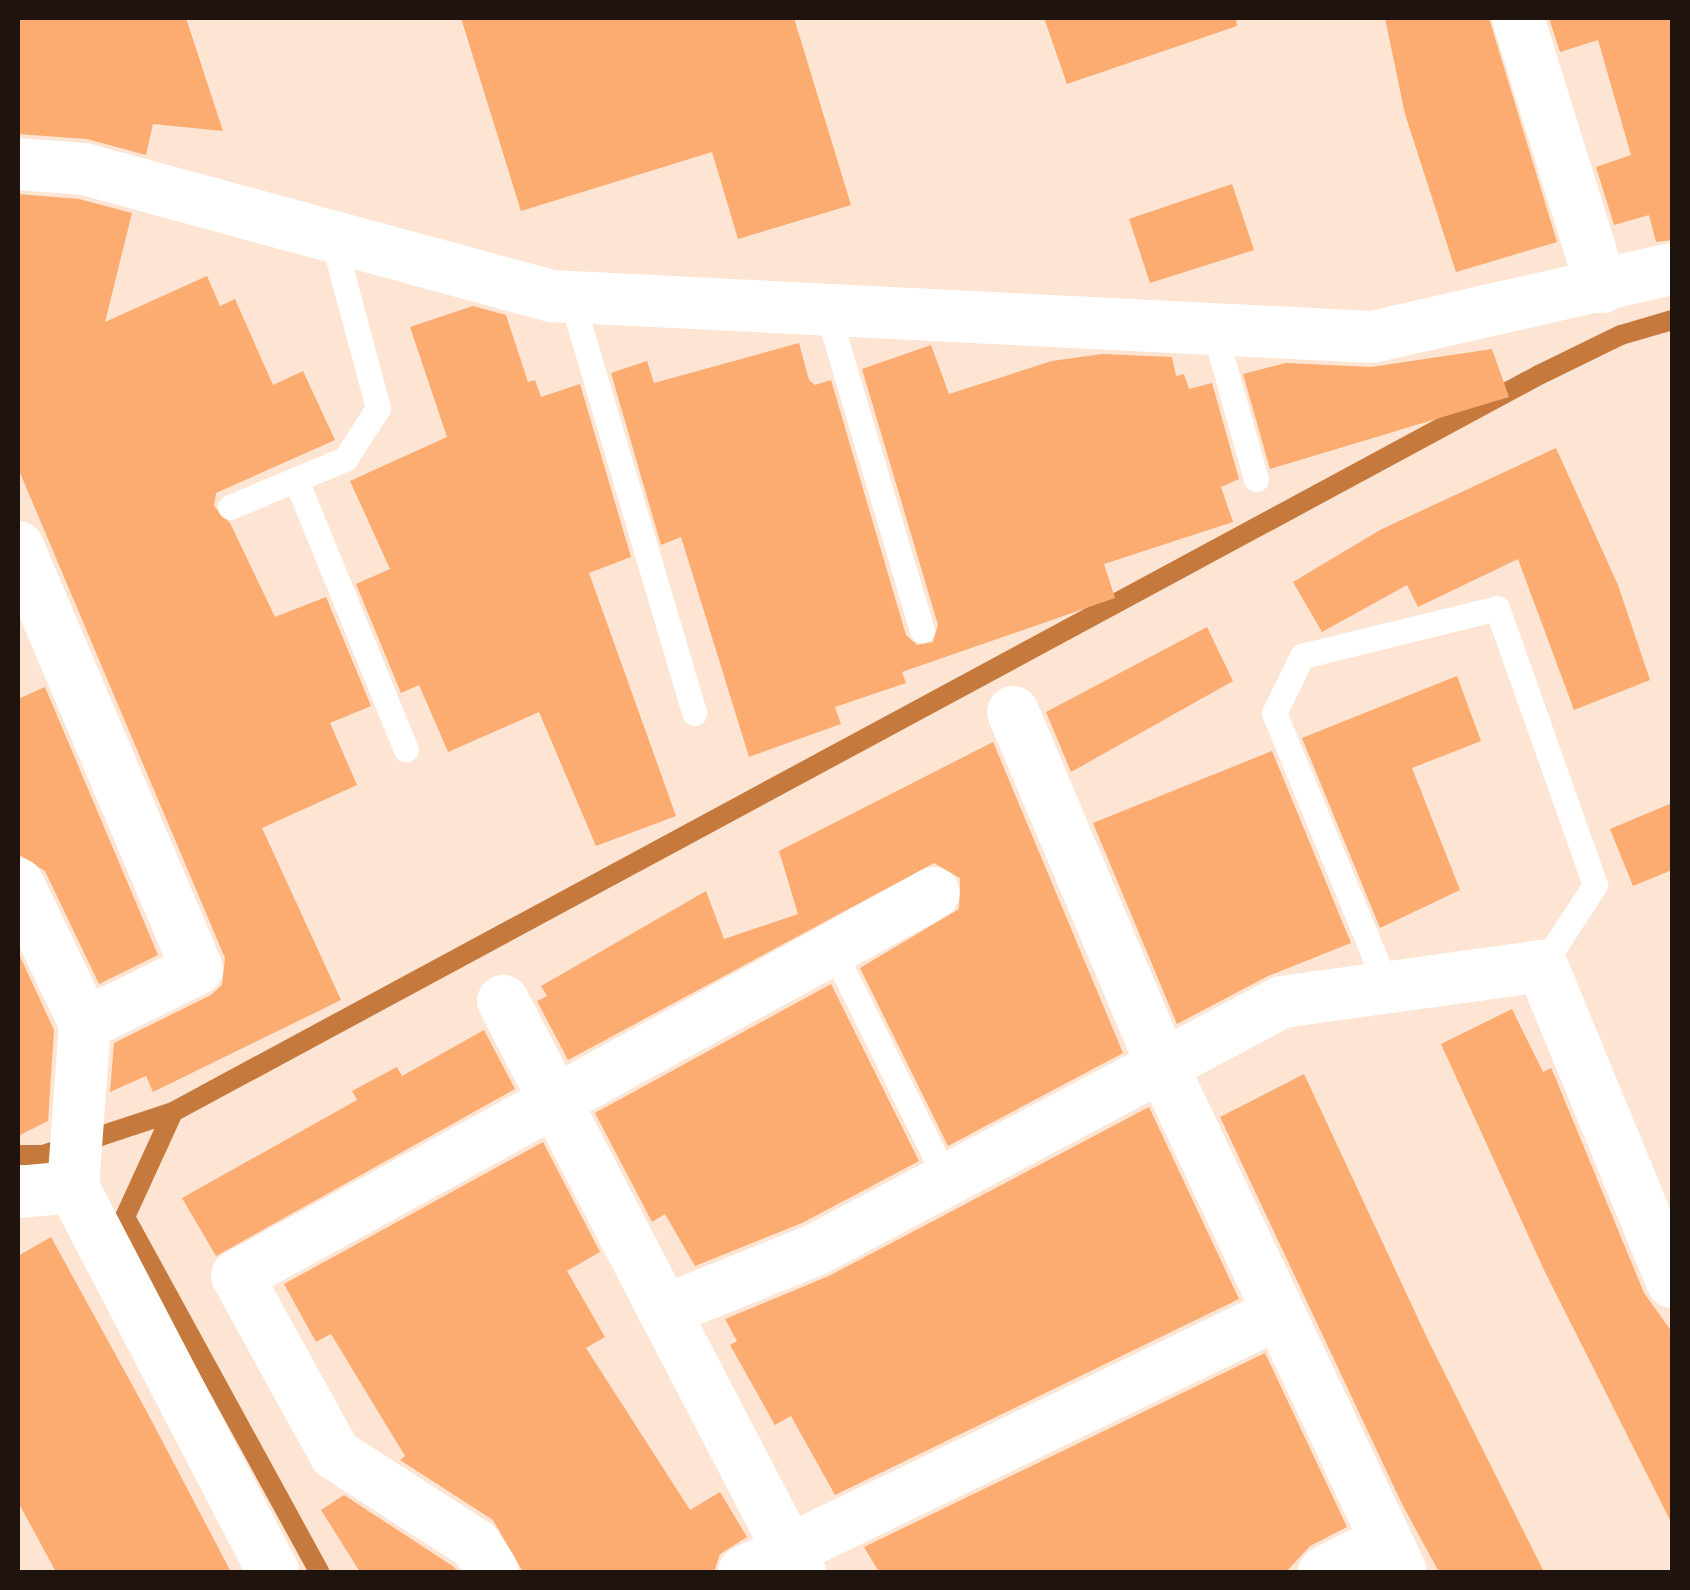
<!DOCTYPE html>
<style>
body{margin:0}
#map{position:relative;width:1690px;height:1590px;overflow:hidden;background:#fde4d3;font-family:"Public Sans",sans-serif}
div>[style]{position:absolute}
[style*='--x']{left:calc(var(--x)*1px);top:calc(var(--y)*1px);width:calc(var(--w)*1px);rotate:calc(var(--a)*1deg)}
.stream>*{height:20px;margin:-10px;padding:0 10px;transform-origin:10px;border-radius:10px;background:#c5793d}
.building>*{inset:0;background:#fcac70}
.service>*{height:25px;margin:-12.5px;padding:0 12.5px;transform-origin:12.5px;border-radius:12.5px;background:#fff}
.minor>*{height:52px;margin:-26px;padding:0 26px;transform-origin:26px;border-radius:26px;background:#fff}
span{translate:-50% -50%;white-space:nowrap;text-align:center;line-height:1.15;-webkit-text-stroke:8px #fff;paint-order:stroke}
.frame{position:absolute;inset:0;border:20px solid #1f140d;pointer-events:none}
</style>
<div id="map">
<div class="stream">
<i style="--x:173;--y:1112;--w:115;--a:114.6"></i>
<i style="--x:125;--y:1217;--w:405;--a:61.3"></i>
<i style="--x:18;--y:1155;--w:25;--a:0"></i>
<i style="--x:43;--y:1155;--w:137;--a:-18.3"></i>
<i style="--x:173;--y:1112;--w:1552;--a:-28.35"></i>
<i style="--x:1539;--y:375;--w:91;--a:-26"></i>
<i style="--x:1621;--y:335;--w:53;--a:-16.4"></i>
</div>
<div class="building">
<i style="clip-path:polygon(18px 18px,186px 18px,223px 131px,153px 124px,146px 155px,87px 139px,18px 134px)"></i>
<i style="clip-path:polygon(461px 18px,794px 18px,851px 205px,738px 239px,712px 152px,521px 211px)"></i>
<i style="clip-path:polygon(1044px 18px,1236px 18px,1237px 26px,1067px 84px)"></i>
<i style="clip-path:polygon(1385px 18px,1489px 18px,1557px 242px,1456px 272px,1405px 114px)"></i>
<i style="clip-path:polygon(1549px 18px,1672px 18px,1672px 240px,1656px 242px,1649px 215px,1614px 225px,1596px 167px,1631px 155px,1598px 40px,1560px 52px)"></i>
<i style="clip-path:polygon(1232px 184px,1254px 250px,1150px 283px,1129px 219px)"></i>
<i style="clip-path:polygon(18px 194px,79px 199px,132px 213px,105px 322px,207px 276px,220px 306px,235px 299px,273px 385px,303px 371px,335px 440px,216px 493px,214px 506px,230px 523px,275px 617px,326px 597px,371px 706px,330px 723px,357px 785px,262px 828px,341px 1000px,153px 1092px,146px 1076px,110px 1092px,114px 1043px,211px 995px,222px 985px,225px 958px,18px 468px)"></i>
<i style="clip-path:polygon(473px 306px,506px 315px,528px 382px,535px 380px,541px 397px,580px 384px,631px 557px,589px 573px,676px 816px,596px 846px,539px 712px,448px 752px,419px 685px,401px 693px,356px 584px,390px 569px,350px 481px,447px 437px,410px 327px)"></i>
<i style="clip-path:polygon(799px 343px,809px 380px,815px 385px,831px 380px,906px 635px,917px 645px,933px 642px,938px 625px,862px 369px,931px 345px,949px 394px,1052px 361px,1102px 354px,1172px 357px,1176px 376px,1184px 374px,1189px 389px,1212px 383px,1239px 479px,1221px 487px,1233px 522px,1104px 564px,1115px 598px,902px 672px,906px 683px,835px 707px,841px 724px,749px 757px,681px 537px,661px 545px,611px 373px,647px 361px,654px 383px)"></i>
<i style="clip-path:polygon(1492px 349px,1509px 397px,1270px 469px,1243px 374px,1286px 363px,1371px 367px)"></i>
<i style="clip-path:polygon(1556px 448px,1618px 585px,1650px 680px,1574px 710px,1518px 559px,1418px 607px,1407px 585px,1322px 632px,1293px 582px,1380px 530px)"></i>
<i style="clip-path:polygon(1207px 627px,1233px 681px,1071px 772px,1046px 712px)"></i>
<i style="clip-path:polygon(1457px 676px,1481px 741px,1412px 768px,1460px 890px,1380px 928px,1302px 738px)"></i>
<i style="clip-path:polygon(45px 687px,158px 955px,99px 984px,45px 871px,18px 854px,18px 699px)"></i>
<i style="clip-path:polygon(993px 742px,1123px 1053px,948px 1146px,860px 968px,959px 909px,960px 878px,934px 863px,568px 1060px,537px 1001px,547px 996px,541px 986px,706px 891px,724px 939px,798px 914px,779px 851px)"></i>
<i style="clip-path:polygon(1272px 751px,1351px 943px,1268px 976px,1177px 1024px,1093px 823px)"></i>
<i style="clip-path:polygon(1672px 803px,1672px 870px,1633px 886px,1610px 829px)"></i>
<i style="clip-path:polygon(18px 952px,54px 1030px,48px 1121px,18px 1136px)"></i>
<i style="clip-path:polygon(831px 984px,919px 1161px,802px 1223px,695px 1266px,665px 1214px,652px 1222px,595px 1113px)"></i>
<i style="clip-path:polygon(1512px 1009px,1543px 1072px,1551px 1068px,1555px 1077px,1644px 1293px,1672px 1332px,1672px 1524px,1544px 1270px,1441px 1044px)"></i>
<i style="clip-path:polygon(484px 1030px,515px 1089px,216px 1256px,182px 1198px,357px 1100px,352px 1091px,397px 1067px,402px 1076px)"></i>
<i style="clip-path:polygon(1304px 1074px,1429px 1342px,1544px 1572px,1439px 1572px,1403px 1506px,1220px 1117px)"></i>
<i style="clip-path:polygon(1149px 1107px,1239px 1299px,835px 1495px,791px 1416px,775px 1425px,730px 1345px,737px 1341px,725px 1319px,829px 1276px)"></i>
<i style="clip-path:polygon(543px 1142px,600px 1252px,567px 1271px,605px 1337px,586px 1348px,690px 1510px,720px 1492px,747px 1537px,720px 1554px,714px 1572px,523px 1572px,493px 1520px,400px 1460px,405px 1456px,331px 1334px,316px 1342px,284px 1284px)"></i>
<i style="clip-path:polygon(51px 1237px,147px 1412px,231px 1572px,56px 1572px,18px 1502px,18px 1256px)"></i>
<i style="clip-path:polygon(1265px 1353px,1347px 1527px,1310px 1546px,1286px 1572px,879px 1572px,864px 1547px)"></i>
<i style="clip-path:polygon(344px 1495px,454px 1567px,458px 1572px,360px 1572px,321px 1510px)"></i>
</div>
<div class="service">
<i style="--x:571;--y:297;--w:434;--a:73.5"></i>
<i style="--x:827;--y:310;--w:334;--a:73.5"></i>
<i style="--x:1214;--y:330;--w:155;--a:74.3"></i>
<i style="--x:296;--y:480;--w:291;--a:67.8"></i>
<i style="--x:230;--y:507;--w:125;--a:-22.7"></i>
<i style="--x:345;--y:459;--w:61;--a:-57.1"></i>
<i style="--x:378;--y:408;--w:178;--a:-105"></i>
<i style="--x:833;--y:950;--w:258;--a:63.7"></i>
<i style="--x:1387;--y:987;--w:296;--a:-112.4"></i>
<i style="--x:1274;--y:713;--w:64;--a:-63.8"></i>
<i style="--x:1302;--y:656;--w:201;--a:-13.8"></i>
<i style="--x:1497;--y:608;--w:294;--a:70.5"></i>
<i style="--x:1595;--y:885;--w:97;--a:123.2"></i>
</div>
<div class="minor">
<i style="--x:1518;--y:18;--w:282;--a:72.7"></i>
<i style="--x:18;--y:164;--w:66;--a:4.3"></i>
<i style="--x:84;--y:169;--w:485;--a:15.2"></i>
<i style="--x:552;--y:296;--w:821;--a:2.86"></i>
<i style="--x:1372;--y:337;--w:308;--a:-12.8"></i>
<i style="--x:18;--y:547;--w:458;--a:67"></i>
<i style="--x:197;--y:969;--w:125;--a:153.8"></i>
<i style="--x:1013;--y:712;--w:383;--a:67.1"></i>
<i style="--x:1162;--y:1065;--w:561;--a:64.76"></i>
<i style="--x:18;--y:884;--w:155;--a:64.4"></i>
<i style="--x:85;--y:1024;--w:163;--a:94.2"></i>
<i style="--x:73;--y:1187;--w:434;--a:62.5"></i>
<i style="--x:503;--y:1001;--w:644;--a:62.52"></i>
<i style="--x:18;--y:1192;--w:55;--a:-5.2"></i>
<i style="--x:664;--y:1311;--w:163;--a:-22"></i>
<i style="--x:815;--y:1250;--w:529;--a:-27.97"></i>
<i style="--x:1282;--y:1002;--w:262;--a:-7.9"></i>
<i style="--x:1542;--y:966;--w:342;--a:67.6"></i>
<i style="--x:493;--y:1572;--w:32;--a:-122"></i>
<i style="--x:476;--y:1545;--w:168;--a:-147.2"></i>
<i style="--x:335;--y:1454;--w:203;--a:-118.8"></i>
<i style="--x:237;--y:1276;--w:795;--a:-28.79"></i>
<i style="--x:744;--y:1572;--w:594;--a:-25.83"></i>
<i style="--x:1324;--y:1572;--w:69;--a:-26.6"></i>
</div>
<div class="frame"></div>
</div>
